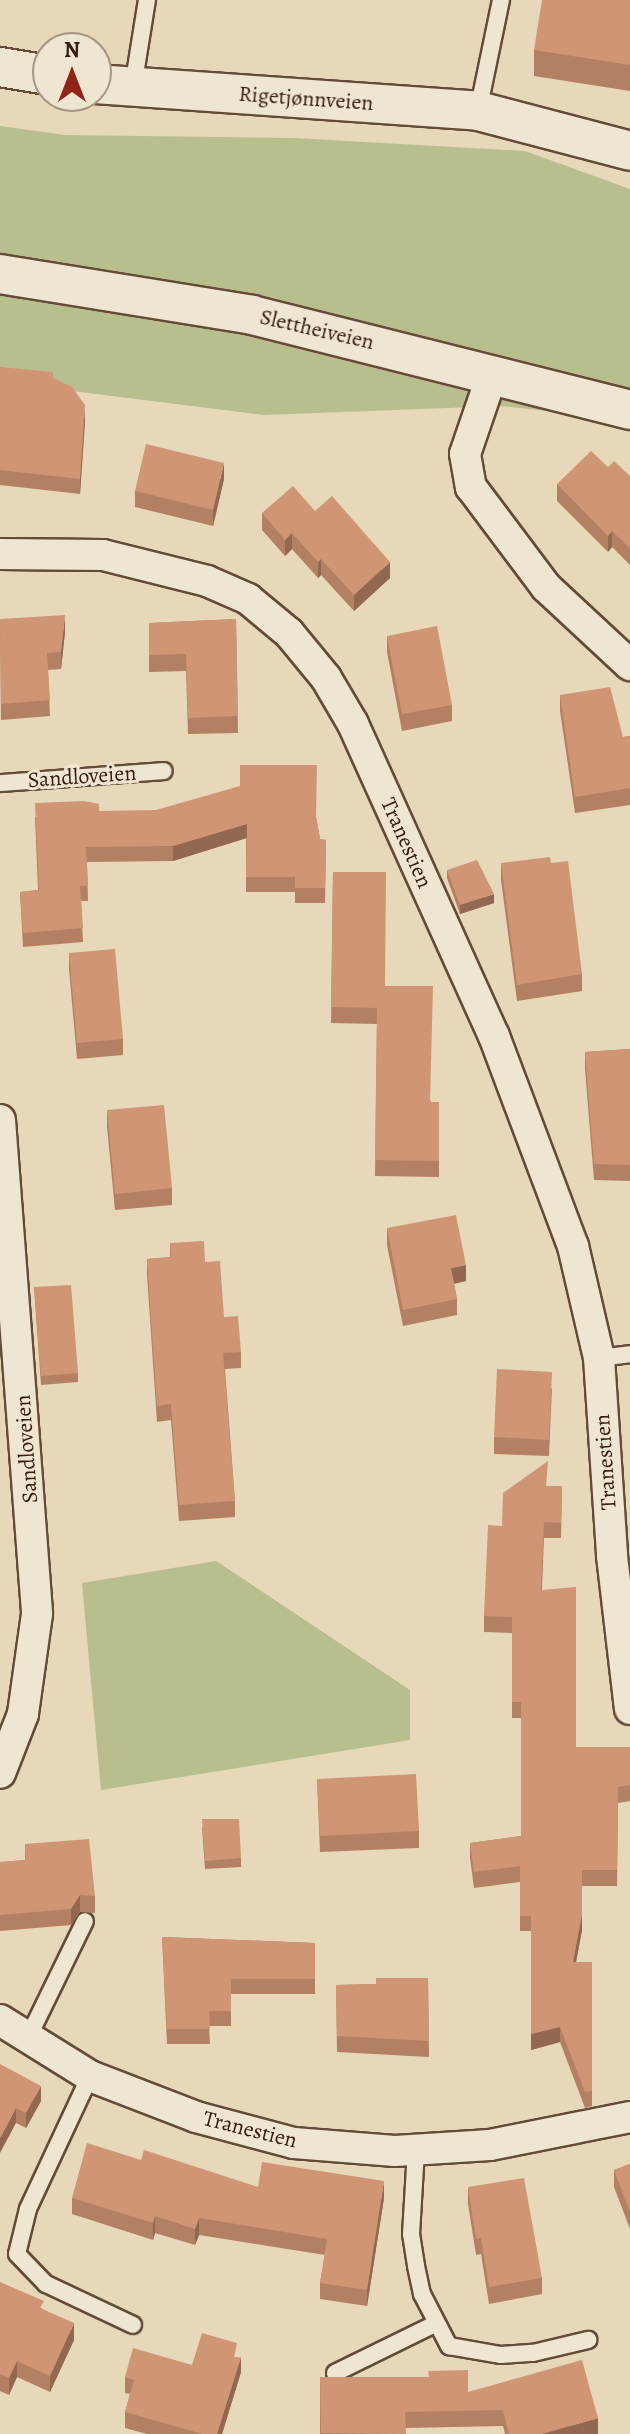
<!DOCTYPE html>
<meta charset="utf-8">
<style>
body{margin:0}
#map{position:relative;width:630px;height:2434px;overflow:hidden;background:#e6d8b9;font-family:Alegreya,serif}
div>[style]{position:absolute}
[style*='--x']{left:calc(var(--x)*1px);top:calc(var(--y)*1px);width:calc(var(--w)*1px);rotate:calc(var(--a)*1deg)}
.green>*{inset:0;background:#b8be8e}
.roads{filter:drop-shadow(2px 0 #634b37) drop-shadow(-2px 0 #634b37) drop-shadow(0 2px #634b37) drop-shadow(0 -2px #634b37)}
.service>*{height:16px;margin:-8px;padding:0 8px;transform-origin:8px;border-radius:8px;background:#efe6d2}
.minor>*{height:30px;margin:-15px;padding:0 15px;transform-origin:15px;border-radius:15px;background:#efe6d2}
.tertiary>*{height:38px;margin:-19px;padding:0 19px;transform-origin:19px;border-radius:19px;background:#efe6d2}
.wall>*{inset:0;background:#b38064}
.shaded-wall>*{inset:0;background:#926851}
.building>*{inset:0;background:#d09574}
span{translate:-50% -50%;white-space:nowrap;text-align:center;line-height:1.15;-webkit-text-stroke:6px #efe6d2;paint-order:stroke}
.street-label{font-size:22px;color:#371c0c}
.north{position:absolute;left:32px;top:32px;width:80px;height:80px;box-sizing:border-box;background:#efe6d2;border:2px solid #a59583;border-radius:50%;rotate:0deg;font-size:22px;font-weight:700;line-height:32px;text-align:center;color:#371c0c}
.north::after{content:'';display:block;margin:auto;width:28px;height:36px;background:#8f2418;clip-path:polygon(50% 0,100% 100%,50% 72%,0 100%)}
</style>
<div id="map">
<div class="green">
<i style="clip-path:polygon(0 126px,65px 135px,295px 138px,525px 151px,630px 189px,630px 420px,500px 406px,264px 415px,0 382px)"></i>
<i style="clip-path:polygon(216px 1561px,410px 1690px,410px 1740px,101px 1790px,82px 1583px)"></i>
</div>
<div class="roads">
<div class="service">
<i style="--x:133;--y:87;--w:88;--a:-80.9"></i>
<i style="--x:478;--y:111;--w:113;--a:-78.3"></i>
<i style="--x:0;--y:783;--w:164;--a:-4.2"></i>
<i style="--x:599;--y:1358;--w:31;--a:-7"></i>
<i style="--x:27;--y:2040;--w:132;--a:-64"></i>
<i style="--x:90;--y:2076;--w:147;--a:115"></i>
<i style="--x:28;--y:2209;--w:46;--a:103.7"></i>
<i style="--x:17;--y:2254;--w:42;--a:46"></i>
<i style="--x:46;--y:2284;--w:96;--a:25.2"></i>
<i style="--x:416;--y:2150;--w:84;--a:93.4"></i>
<i style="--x:411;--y:2234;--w:32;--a:81"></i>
<i style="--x:416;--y:2266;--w:29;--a:78"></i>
<i style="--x:422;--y:2294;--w:59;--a:62.6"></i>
<i style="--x:449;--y:2346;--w:53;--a:9.8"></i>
<i style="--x:501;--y:2355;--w:32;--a:-4"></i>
<i style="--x:533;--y:2353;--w:57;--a:-13.3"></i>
<i style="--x:335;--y:2373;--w:111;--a:-26.1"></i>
</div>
<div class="minor">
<i style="--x:492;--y:375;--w:83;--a:108.9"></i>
<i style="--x:465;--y:454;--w:34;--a:80"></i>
<i style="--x:471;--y:487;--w:125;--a:53.1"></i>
<i style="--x:546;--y:587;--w:115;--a:42.9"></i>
<i style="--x:0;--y:554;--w:103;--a:0.6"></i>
<i style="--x:103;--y:555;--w:107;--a:14"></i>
<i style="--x:207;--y:581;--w:45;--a:23.7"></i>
<i style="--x:248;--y:599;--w:53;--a:39.7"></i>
<i style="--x:289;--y:633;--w:58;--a:50.6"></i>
<i style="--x:326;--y:678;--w:53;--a:59.6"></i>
<i style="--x:353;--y:724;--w:342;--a:65.7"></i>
<i style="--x:494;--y:1036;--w:224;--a:69.4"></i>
<i style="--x:573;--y:1246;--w:115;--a:76.9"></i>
<i style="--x:599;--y:1358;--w:198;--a:86.2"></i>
<i style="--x:612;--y:1556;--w:154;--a:83.3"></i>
<i style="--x:0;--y:1120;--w:495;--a:85.7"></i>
<i style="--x:37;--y:1614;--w:101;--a:98"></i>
<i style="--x:23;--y:1714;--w:63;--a:111.3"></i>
<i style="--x:0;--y:2020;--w:106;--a:31.9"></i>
<i style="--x:90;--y:2076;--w:114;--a:21.1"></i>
<i style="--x:196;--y:2117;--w:101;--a:14.9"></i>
<i style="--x:294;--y:2143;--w:101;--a:4.5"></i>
<i style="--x:395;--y:2151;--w:95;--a:-3.6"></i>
<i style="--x:490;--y:2145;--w:143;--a:-11.3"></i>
</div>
<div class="tertiary">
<i style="--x:0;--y:67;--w:49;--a:9.5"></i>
<i style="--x:96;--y:84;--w:383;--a:4"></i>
<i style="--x:478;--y:111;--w:157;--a:14.7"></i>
<i style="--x:0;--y:274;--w:255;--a:9.2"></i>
<i style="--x:252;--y:315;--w:390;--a:14.1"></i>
</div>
</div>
<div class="wall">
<i style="clip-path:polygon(630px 0,630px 91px,534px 76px,534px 50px)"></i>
<i style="clip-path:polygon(0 367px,53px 378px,85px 421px,80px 494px,0 485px)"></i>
<i style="clip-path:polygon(608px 467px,630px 476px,630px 565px,612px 547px,608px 552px,557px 501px,557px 484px)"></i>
<i style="clip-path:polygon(224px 479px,213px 526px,135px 507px,135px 491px)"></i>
<i style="clip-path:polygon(315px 511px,390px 578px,354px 611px,321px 575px,318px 578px,292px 549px,285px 556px,262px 530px,262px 513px)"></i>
<i style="clip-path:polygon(0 619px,65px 632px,61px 669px,48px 670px,50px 716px,1px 720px)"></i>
<i style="clip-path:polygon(236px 619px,238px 733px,188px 734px,186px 671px,149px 672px,149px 623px)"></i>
<i style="clip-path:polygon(387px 636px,452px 705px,452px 721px,402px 731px,387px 652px)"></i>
<i style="clip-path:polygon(560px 695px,623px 737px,630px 736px,630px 805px,575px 813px,560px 711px)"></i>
<i style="clip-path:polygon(99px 811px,316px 817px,320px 839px,326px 840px,325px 903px,295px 903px,295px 892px,246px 892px,246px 838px,173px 861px,87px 862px,88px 901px,81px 901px,83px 942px,23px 947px,20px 892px,38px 890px,35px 817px)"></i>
<i style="clip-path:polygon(501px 863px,551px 863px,582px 974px,582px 991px,517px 1001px,501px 880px)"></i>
<i style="clip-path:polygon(447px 870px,494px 903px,460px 914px,447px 878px)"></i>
<i style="clip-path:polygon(333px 872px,385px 986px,431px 1102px,439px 1102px,439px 1177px,375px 1176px,377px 1024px,331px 1023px)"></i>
<i style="clip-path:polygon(69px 953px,123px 1039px,123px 1055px,77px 1059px,69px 969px)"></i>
<i style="clip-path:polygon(630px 1049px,630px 1181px,594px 1180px,585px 1069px,585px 1052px)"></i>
<i style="clip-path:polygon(107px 1110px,172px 1188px,172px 1205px,115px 1210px,107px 1127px)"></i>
<i style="clip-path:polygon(387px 1228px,466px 1281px,454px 1284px,457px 1299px,457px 1315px,403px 1326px,387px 1245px)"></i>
<i style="clip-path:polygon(170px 1243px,205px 1262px,224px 1317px,241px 1352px,241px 1368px,225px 1369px,235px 1501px,235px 1517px,179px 1521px,171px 1420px,157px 1422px,147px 1275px,147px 1259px,170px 1257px)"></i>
<i style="clip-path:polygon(34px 1287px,78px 1373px,78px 1382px,41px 1385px)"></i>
<i style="clip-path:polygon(552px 1388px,549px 1456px,494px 1454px,494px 1437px)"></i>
<i style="clip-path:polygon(547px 1486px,562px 1486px,561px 1538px,544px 1538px,542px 1590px,576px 1747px,630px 1747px,630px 1801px,618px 1803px,617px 1886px,582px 1886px,582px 1930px,576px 1962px,592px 1962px,592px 2106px,585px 2108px,560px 2042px,531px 2050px,531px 1931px,520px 1931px,520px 1882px,474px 1888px,470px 1858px,470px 1843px,521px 1836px,521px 1718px,512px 1718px,512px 1633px,484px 1632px,484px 1616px,502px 1526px)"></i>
<i style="clip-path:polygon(317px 1779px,419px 1831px,419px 1848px,320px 1852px)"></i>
<i style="clip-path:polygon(202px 1827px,241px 1858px,241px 1867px,205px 1869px)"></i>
<i style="clip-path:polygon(25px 1844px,95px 1896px,95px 1913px,80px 1912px,71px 1925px,0 1931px,0 1862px,25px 1860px)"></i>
<i style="clip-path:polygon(162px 1937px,315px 1943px,315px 1994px,231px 1994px,231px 2026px,209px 2026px,210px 2044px,167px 2044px)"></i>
<i style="clip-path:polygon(428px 1978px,429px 2057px,337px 2052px,336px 1985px,376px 1984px)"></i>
<i style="clip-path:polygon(0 2064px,41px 2101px,26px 2128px,16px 2123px)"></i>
<i style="clip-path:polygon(141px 2160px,258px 2187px,384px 2198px,367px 2306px,320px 2299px,320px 2283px,325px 2255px,199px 2235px,195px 2245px,155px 2233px,153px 2240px,72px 2214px,72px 2198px)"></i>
<i style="clip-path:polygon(630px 2164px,630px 2229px,614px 2187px,614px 2170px)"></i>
<i style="clip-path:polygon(468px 2187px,542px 2278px,542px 2294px,489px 2304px,481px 2254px,476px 2255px,468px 2204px)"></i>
<i style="clip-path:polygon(0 2282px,44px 2310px,74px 2340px,50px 2392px,17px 2377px,9px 2395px,0 2391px)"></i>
<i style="clip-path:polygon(237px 2357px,241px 2372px,222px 2434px,147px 2434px,125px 2428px,125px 2412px,130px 2394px,125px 2393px,125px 2377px)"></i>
<i style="clip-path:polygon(320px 2377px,468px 2392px,598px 2434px,505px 2434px,503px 2426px,405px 2428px,406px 2434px,320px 2434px)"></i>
</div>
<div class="shaded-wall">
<i style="clip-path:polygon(85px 405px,85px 421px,80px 494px,80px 479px)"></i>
<i style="clip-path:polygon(224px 463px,224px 479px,213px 526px,213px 510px)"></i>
<i style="clip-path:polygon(612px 531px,612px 547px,608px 552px,608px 536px)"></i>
<i style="clip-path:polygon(292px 533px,292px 549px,285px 556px,285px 540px)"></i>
<i style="clip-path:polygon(321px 559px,321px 575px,318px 578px,318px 562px)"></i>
<i style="clip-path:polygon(390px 562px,390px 578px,354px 611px,354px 595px)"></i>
<i style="clip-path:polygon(65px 615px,65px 632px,61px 669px,61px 652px)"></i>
<i style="clip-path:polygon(247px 824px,247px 838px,173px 861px,173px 846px)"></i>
<i style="clip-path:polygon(494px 894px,494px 903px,460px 914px,460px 905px)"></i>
<i style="clip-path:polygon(466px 1265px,466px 1281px,451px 1284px,451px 1268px)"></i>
<i style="clip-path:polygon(80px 1895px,80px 1912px,71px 1925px,71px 1909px)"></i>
<i style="clip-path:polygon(582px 1914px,582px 1930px,573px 1978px,573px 1962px)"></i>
<i style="clip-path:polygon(560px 2027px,560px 2042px,531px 2050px,531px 2034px)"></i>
<i style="clip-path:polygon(41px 2086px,41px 2101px,26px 2128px,26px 2113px)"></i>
<i style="clip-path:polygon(16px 2108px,16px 2123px,0 2153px,0 2138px)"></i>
<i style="clip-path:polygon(384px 2181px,384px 2198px,367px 2306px,367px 2290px)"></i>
<i style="clip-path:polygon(155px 2216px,155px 2233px,153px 2240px,153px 2223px)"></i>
<i style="clip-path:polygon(199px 2218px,199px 2235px,195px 2245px,195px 2229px)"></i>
<i style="clip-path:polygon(74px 2323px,74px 2340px,50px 2392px,50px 2376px)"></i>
<i style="clip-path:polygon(241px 2357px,241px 2372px,222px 2434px,217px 2434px)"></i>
<i style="clip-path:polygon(17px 2361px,17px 2377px,9px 2395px,9px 2378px)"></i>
<i style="clip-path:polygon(598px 2418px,598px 2434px,542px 2434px)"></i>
</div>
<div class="building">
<i style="clip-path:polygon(542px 0,630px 0,630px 65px,534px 50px)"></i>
<i style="clip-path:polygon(0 367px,53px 372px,53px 378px,72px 387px,85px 405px,80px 479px,0 470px)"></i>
<i style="clip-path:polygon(146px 444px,224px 463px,213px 510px,135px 491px)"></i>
<i style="clip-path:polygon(591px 451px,608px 467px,614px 461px,630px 476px,630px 548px,612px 531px,608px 536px,557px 484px)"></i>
<i style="clip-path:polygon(293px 486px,315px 511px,332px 496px,390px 562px,354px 595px,321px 559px,318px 562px,292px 533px,285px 540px,262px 513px)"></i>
<i style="clip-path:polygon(65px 615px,61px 652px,47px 653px,50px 700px,1px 704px,0 619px)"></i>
<i style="clip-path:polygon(236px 619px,238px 716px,188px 718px,186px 654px,149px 655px,149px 623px)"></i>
<i style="clip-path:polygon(437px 626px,452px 705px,402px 714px,387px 636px)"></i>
<i style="clip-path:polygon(610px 687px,623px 737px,630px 736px,630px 788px,575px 797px,560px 695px)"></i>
<i style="clip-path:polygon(240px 765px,317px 765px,316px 816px,320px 839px,326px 840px,325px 888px,295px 888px,295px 877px,246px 877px,247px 824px,173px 846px,86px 847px,88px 886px,80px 886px,83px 928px,23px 933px,20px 892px,39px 890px,35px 803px,84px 801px,99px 804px,99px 811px,156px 810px,240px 786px)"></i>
<i style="clip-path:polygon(550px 857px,551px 863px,568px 861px,582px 974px,517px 985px,501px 863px)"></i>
<i style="clip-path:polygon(477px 860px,494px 894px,460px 905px,447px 870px)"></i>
<i style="clip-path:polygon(333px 872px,386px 872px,385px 986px,433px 986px,430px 1102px,439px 1102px,439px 1161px,375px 1160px,377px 1008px,331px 1007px)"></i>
<i style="clip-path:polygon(115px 949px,123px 1039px,77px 1043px,69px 953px)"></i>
<i style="clip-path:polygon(630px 1049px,630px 1165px,594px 1164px,585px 1052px)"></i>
<i style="clip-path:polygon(164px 1105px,172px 1188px,115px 1194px,107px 1110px)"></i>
<i style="clip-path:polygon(456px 1215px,466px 1265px,451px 1268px,457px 1299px,403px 1310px,387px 1228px)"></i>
<i style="clip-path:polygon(204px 1241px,205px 1262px,220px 1261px,224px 1317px,238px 1316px,241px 1352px,223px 1353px,235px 1501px,179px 1505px,171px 1404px,157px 1406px,147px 1259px,171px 1257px,170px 1243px)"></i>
<i style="clip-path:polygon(71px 1285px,78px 1373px,41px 1376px,34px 1287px)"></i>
<i style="clip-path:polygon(497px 1369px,552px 1372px,549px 1440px,494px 1437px)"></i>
<i style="clip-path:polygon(548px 1461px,546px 1486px,562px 1486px,561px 1523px,544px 1522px,541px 1590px,576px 1587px,576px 1747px,630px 1747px,630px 1785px,618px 1787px,617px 1870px,582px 1870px,582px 1914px,573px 1962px,592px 1962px,592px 2091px,585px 2092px,560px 2027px,531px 2034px,531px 1916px,520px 1916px,520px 1866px,474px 1872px,470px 1843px,521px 1836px,521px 1702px,512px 1702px,512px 1617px,484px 1616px,488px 1525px,502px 1526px,503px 1493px)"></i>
<i style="clip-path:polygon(416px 1774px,419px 1831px,320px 1836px,317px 1779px)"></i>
<i style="clip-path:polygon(202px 1819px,239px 1819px,241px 1858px,205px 1861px)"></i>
<i style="clip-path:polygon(89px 1839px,95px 1896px,80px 1895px,71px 1909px,0 1915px,0 1862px,26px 1860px,25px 1844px)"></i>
<i style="clip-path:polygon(162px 1937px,315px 1943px,315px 1979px,231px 1979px,231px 2011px,209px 2011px,210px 2029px,167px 2029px)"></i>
<i style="clip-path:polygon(376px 1978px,428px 1978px,429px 2041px,337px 2036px,336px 1985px,376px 1984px)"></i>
<i style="clip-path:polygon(0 2064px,41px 2086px,26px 2113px,16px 2108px,0 2138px)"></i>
<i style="clip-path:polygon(87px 2143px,141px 2160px,144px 2150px,258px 2187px,262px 2162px,384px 2181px,367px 2290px,320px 2283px,327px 2239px,199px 2218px,195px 2229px,155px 2216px,153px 2223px,72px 2198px)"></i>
<i style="clip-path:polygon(630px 2164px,630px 2212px,614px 2170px)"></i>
<i style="clip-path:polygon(524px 2178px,542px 2278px,489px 2287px,481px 2238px,476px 2239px,468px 2187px)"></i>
<i style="clip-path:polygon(0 2282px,44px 2301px,40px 2308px,74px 2323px,50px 2376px,17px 2361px,9px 2378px,0 2374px)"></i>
<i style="clip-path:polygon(202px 2333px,237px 2343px,234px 2358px,241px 2357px,217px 2434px,202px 2434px,125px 2412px,134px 2380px,125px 2377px,133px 2348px,192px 2365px)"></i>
<i style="clip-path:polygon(582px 2360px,598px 2418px,542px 2434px,509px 2434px,503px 2410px,405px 2412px,406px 2434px,321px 2433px,320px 2377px,429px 2377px,428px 2371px,468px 2370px,468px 2392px)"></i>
</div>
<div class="street-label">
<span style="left:306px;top:99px;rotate:4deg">Rigetjønnveien</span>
<span style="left:317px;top:330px;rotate:13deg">Slettheiveien</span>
<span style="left:82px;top:777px;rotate:-4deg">Sandloveien</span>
<span style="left:406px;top:843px;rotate:66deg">Tranestien</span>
<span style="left:27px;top:1449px;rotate:-94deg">Sandloveien</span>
<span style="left:606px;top:1462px;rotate:-94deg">Tranestien</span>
<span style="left:250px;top:2130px;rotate:14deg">Tranestien</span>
</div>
<div class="north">N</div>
</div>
